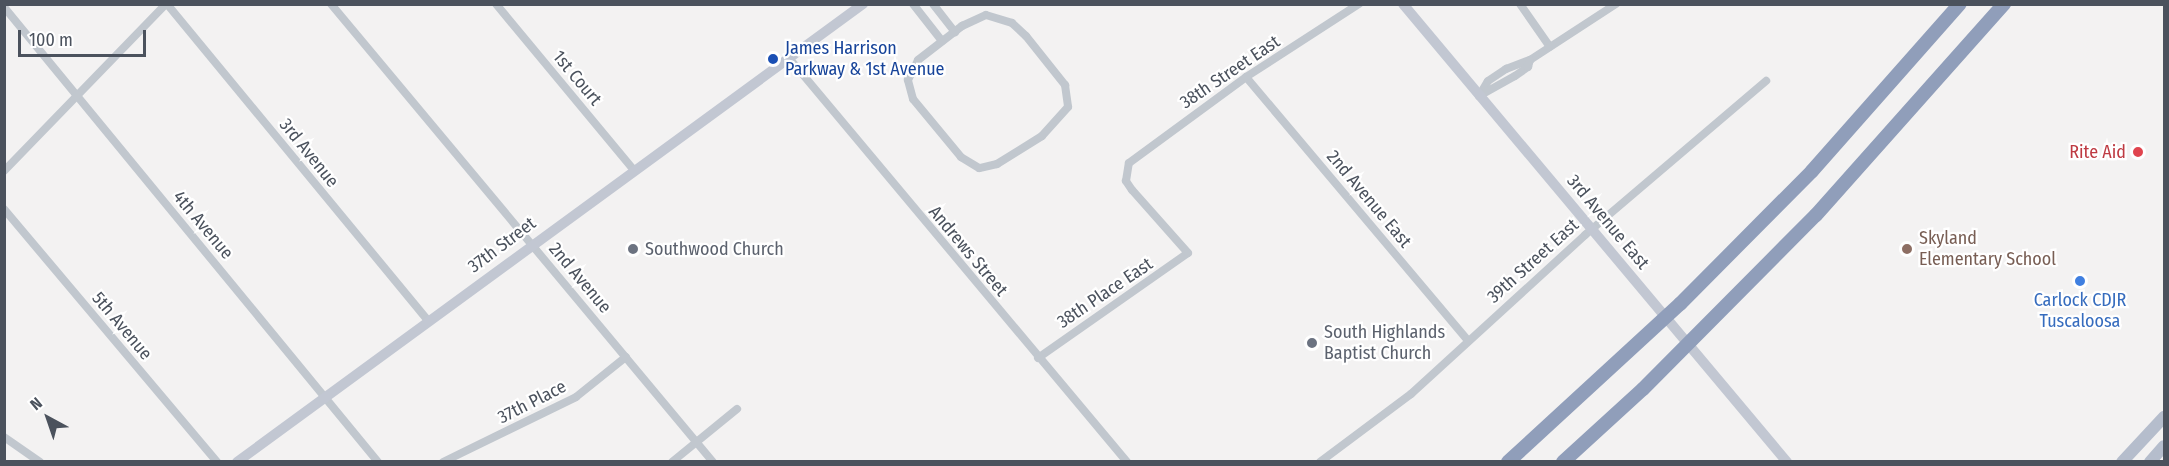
<!DOCTYPE html>
<style>
body{margin:0}
#map{position:relative;width:2169px;height:466px;overflow:hidden;background:#f3f2f2;font-family:"Fira Sans Condensed",sans-serif}
div>[style]{position:absolute}
[style*='--x']{left:calc(var(--x)*1px);top:calc(var(--y)*1px);width:calc(var(--w)*1px);rotate:calc(var(--a)*1deg)}
.street>*{height:8px;margin:-4px;padding:0 4px;transform-origin:4px;border-radius:4px;background:#c1c7ce}
.secondary>*{height:10px;margin:-5px;padding:0 5px;transform-origin:5px;border-radius:5px;background:#c2c7d2}
.primary>*{height:12px;margin:-6px;padding:0 6px;transform-origin:6px;border-radius:6px;background:#b5bdcc}
.highway>*{height:14px;margin:-7px;padding:0 7px;transform-origin:7px;border-radius:7px;background:#909eba}
.dots>*{width:16px;height:16px;translate:-50% -50%;box-sizing:border-box;border:3px solid #fff;border-radius:50%}
span{translate:-50% -50%;white-space:nowrap;text-align:center;line-height:1.15;-webkit-text-stroke:4.5px #fff;paint-order:stroke}
.transit-label{font-size:18px;color:#164399}
.left{translate:0 -50%;text-align:left}
.street-label{font-size:18px;color:#4b525d}
.health-label{font-size:18px;color:#be3a42}
.right{translate:-100% -50%;text-align:right}
.education-label{font-size:18px;color:#785e54}
.worship-label{font-size:18px;color:#5b616d}
.shop-label{font-size:18px;color:#366cbe}
.frame{position:absolute;inset:0;border:6px solid #4b525d;pointer-events:none}
.north{position:absolute;left:18px;top:388px;width:60px;height:60px;-webkit-text-stroke:4px #fff;paint-order:stroke;rotate:320deg;font-size:16px;font-weight:700;line-height:24px;text-align:center;color:#4b525d}
.north::after{content:'';display:block;margin:auto;width:21px;height:27px;background:#4b525d;clip-path:polygon(50% 0,100% 100%,50% 72%,0 100%)}
.scale{position:absolute;left:18px;top:30px;width:128px;height:27px;box-sizing:border-box;border:3px solid #4b525d;border-top:0;padding-left:8px;font-size:18px;line-height:21px;white-space:nowrap;color:#4b525d;-webkit-text-stroke:4px #fff;paint-order:stroke}
</style>
<div id="map">
<div class="street">
<i style="--x:167;--y:4;--w:411;--a:50.5"></i>
<i style="--x:331;--y:4;--w:596;--a:50.17"></i>
<i style="--x:496;--y:4;--w:216;--a:50.3"></i>
<i style="--x:913;--y:4;--w:47;--a:51.9"></i>
<i style="--x:933;--y:4;--w:36;--a:52"></i>
<i style="--x:1520;--y:4;--w:52;--a:55.1"></i>
<i style="--x:4;--y:7;--w:589;--a:50.58"></i>
<i style="--x:986;--y:15;--w:27;--a:17"></i>
<i style="--x:1012;--y:23;--w:19;--a:43"></i>
<i style="--x:1026;--y:36;--w:63;--a:51.5"></i>
<i style="--x:1065;--y:85;--w:22;--a:82"></i>
<i style="--x:1068;--y:107;--w:39;--a:132"></i>
<i style="--x:1042;--y:136;--w:53;--a:148.1"></i>
<i style="--x:997;--y:164;--w:18;--a:167"></i>
<i style="--x:979;--y:168;--w:21;--a:-149"></i>
<i style="--x:961;--y:157;--w:75;--a:-129.6"></i>
<i style="--x:913;--y:99;--w:20;--a:-105"></i>
<i style="--x:908;--y:80;--w:22;--a:-63"></i>
<i style="--x:918;--y:60;--w:56;--a:-37.7"></i>
<i style="--x:962;--y:26;--w:26;--a:-25"></i>
<i style="--x:789;--y:58;--w:527;--a:50.08"></i>
<i style="--x:1246;--y:77;--w:345;--a:49.9"></i>
<i style="--x:1479;--y:96;--w:17;--a:-59"></i>
<i style="--x:1488;--y:81;--w:22;--a:-34"></i>
<i style="--x:1506;--y:69;--w:26;--a:-21"></i>
<i style="--x:1530;--y:60;--w:103;--a:-33.1"></i>
<i style="--x:1479;--y:96;--w:41;--a:-29.1"></i>
<i style="--x:1515;--y:76;--w:16;--a:-35"></i>
<i style="--x:1528;--y:67;--w:7;--a:-74"></i>
<i style="--x:4;--y:171;--w:233;--a:-45.9"></i>
<i style="--x:4;--y:209;--w:331;--a:49.9"></i>
<i style="--x:1038;--y:358;--w:183;--a:-35"></i>
<i style="--x:1188;--y:253;--w:84;--a:-131.6"></i>
<i style="--x:1132;--y:190;--w:11;--a:-124"></i>
<i style="--x:1126;--y:181;--w:18;--a:-81"></i>
<i style="--x:1129;--y:163;--w:145;--a:-36.3"></i>
<i style="--x:1246;--y:77;--w:135;--a:-32.9"></i>
<i style="--x:4;--y:437;--w:44;--a:34.8"></i>
<i style="--x:443;--y:462;--w:148;--a:-26"></i>
<i style="--x:576;--y:397;--w:64;--a:-38.7"></i>
<i style="--x:672;--y:462;--w:84;--a:-39.2"></i>
<i style="--x:1320;--y:462;--w:114;--a:-36.8"></i>
<i style="--x:1411;--y:394;--w:236;--a:-42.4"></i>
<i style="--x:1585;--y:235;--w:238;--a:-40.4"></i>
</div>
<div class="secondary">
<i style="--x:1403;--y:4;--w:598;--a:50.02"></i>
<i style="--x:237;--y:462;--w:776;--a:-36.19"></i>
</div>
<div class="primary">
<i style="--x:2122;--y:462;--w:62;--a:-47"></i>
<i style="--x:2150;--y:462;--w:21;--a:-49"></i>
</div>
<div class="highway">
<i style="--x:1508;--y:462;--w:234;--a:-42.6"></i>
<i style="--x:1680;--y:304;--w:187;--a:-45.2"></i>
<i style="--x:1812;--y:171;--w:223;--a:-48.5"></i>
<i style="--x:1563;--y:462;--w:108;--a:-42.4"></i>
<i style="--x:1643;--y:389;--w:245;--a:-45.2"></i>
<i style="--x:1816;--y:215;--w:283;--a:-48.3"></i>
</div>
<div class="dots">
<i style="left:773px;top:59px;background:#1a4fb4"></i>
<i style="left:2138px;top:152px;background:#e0444e"></i>
<i style="left:633px;top:249px;background:#6b7280"></i>
<i style="left:1907px;top:249px;background:#8d6e63"></i>
<i style="left:2080px;top:281px;background:#3f7fe0"></i>
<i style="left:1312px;top:343px;background:#6b7280"></i>
</div>
<div class="transit-label">
<span class="left" style="left:785px;top:59px">James Harrison<br>Parkway &amp; 1st Avenue</span>
</div>
<div class="street-label">
<span style="left:1230px;top:72px;rotate:-34deg">38th Street East</span>
<span style="left:577px;top:78px;rotate:50deg">1st Court</span>
<span style="left:309px;top:153px;rotate:51deg">3rd Avenue</span>
<span style="left:1369px;top:199px;rotate:50deg">2nd Avenue East</span>
<span style="left:1608px;top:222px;rotate:50deg">3rd Avenue East</span>
<span style="left:203px;top:225px;rotate:50deg">4th Avenue</span>
<span style="left:502px;top:245px;rotate:-37deg">37th Street</span>
<span style="left:968px;top:251px;rotate:50deg">Andrews Street</span>
<span style="left:1533px;top:261px;rotate:-42deg">39th Street East</span>
<span style="left:580px;top:278px;rotate:50deg">2nd Avenue</span>
<span style="left:1105px;top:293px;rotate:-34deg">38th Place East</span>
<span style="left:122px;top:326px;rotate:50deg">5th Avenue</span>
<span style="left:532px;top:402px;rotate:-27deg">37th Place</span>
</div>
<div class="health-label">
<span class="right" style="left:2126px;top:152px">Rite Aid</span>
</div>
<div class="education-label">
<span class="left" style="left:1919px;top:249px">Skyland<br>Elementary School</span>
</div>
<div class="worship-label">
<span class="left" style="left:645px;top:249px">Southwood Church</span>
<span class="left" style="left:1324px;top:343px">South Highlands<br>Baptist Church</span>
</div>
<div class="shop-label">
<span style="left:2080px;top:311px">Carlock CDJR<br>Tuscaloosa</span>
</div>
<div class="frame"></div>
<div class="north">N</div>
<div class="scale">100 m</div>
</div>
